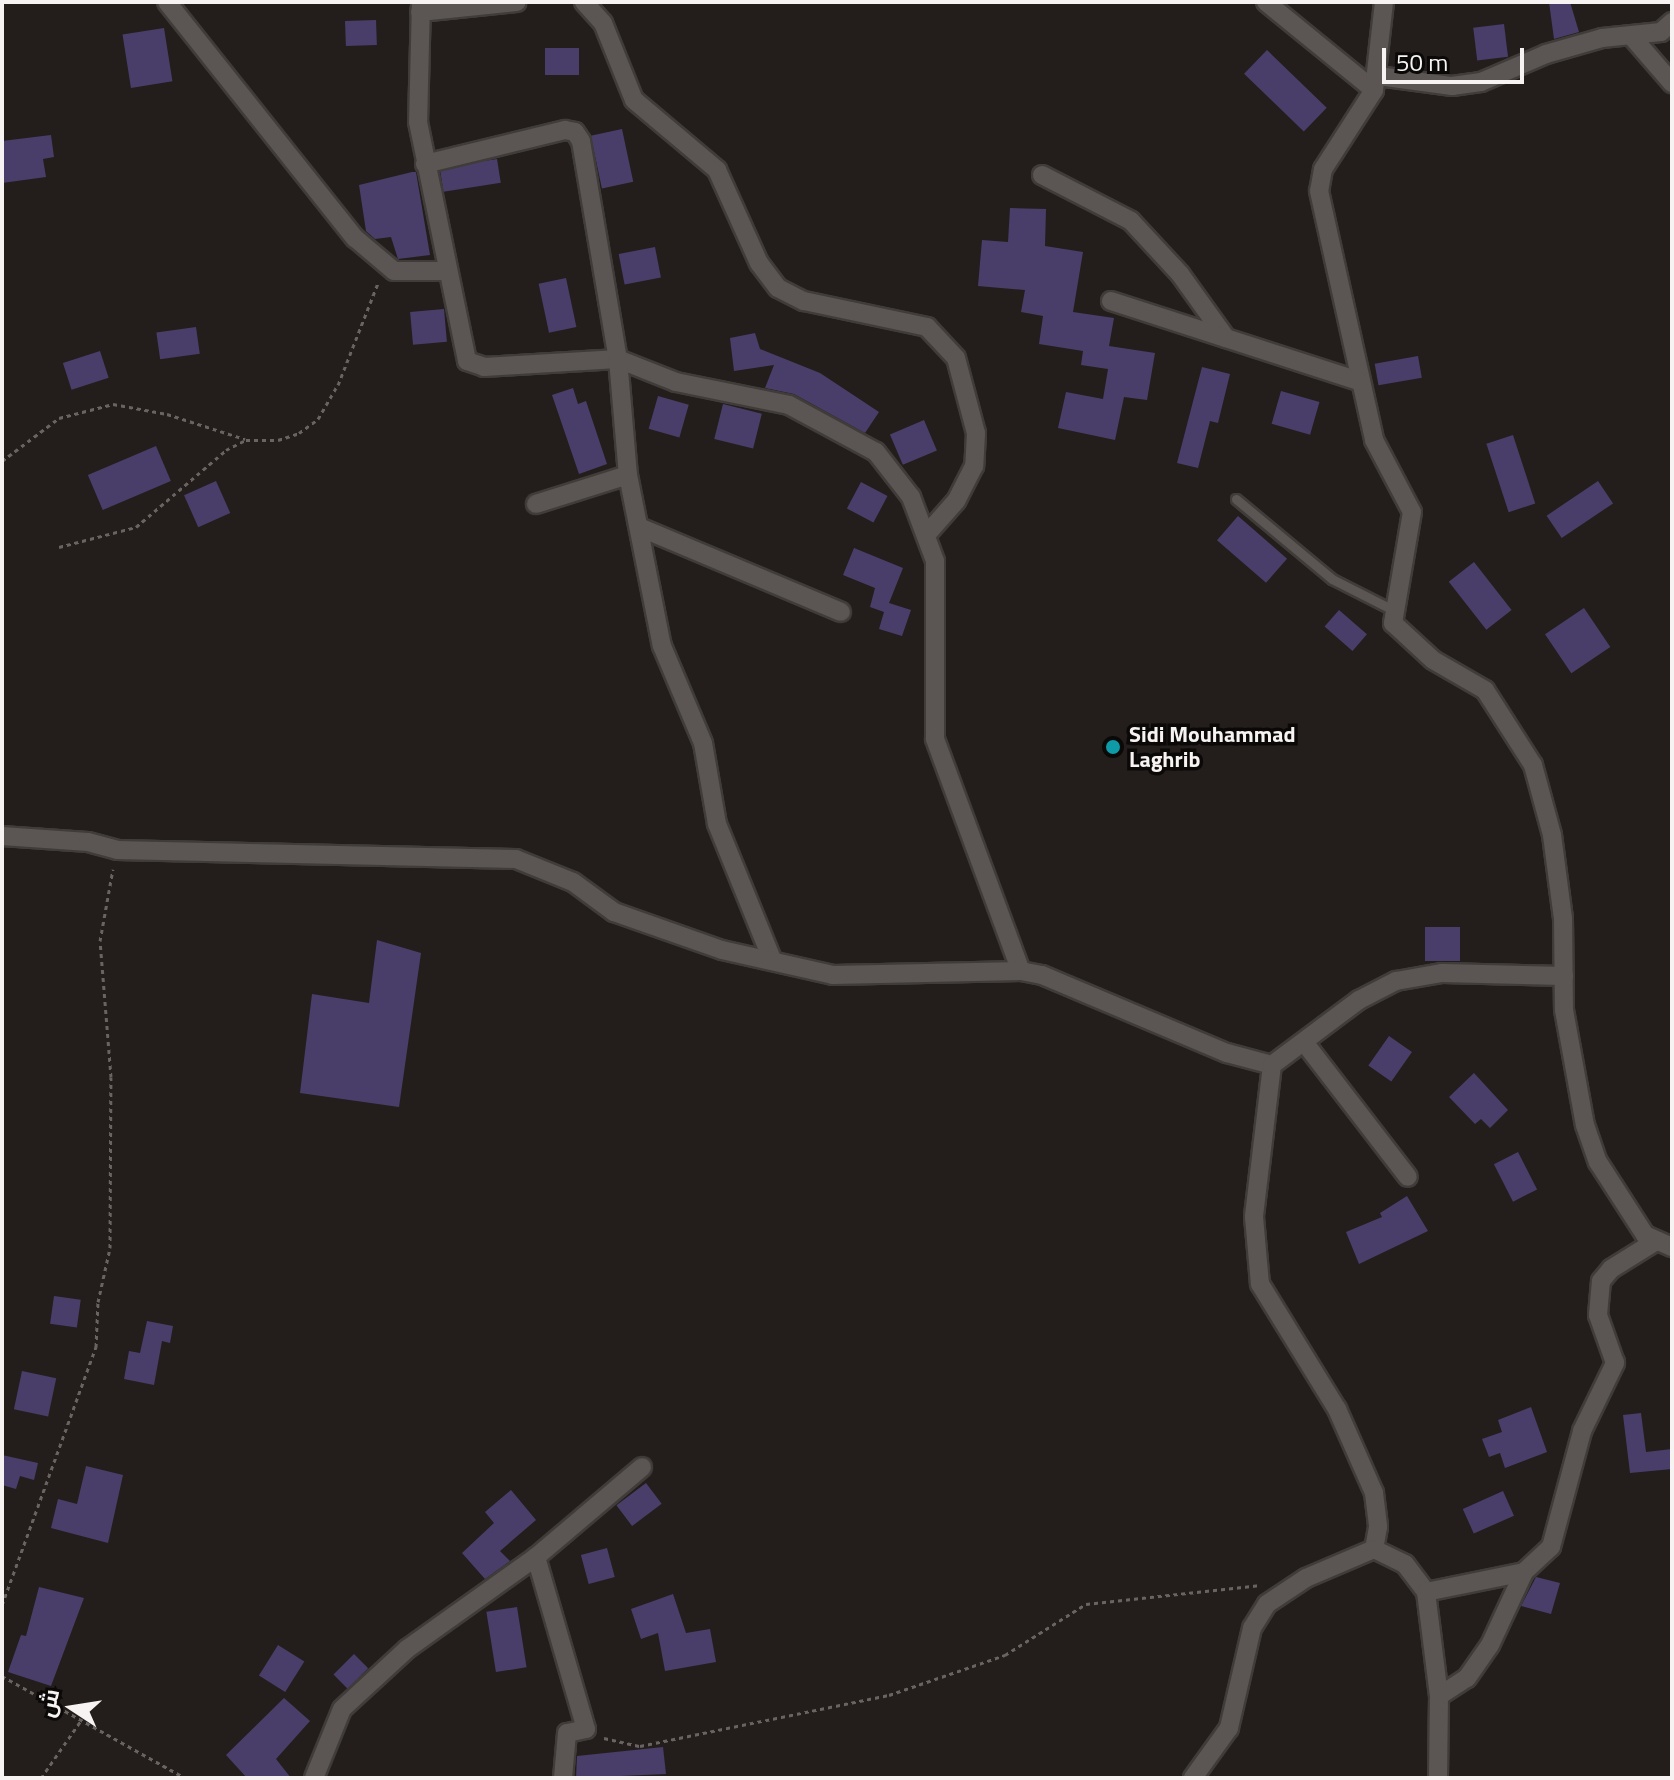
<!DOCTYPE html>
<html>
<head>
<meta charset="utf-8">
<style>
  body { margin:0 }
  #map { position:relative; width:1674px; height:1780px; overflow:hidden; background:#231e1c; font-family:"Titillium Web",Cairo,sans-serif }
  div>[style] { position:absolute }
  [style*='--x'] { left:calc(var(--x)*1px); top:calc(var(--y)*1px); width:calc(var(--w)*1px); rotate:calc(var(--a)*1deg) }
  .building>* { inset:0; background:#493e69; transform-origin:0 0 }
  .path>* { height:3px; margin-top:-1.5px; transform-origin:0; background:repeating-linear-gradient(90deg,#696462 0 4px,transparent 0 8px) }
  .roads { filter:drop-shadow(2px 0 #403c3a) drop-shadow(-2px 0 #403c3a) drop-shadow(0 2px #403c3a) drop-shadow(0 -2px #403c3a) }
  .service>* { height:9px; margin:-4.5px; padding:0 4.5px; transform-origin:4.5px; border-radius:4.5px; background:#5b5653 }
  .minor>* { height:18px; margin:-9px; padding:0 9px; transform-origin:9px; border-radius:9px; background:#5b5653 }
  .dots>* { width:22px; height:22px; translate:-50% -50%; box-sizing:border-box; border:4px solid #0b0908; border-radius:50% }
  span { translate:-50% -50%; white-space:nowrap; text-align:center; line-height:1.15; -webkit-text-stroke:7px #0b0908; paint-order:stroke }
  .poi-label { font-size:22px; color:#f7f3f2; font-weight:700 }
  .left { translate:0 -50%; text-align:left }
  .frame { position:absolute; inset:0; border:4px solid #f7f3f2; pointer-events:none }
  .north { position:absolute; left:32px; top:1668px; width:80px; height:80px; -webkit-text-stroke:6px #0b0908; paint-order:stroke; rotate:282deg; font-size:22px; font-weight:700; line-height:32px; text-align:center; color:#f7f3f2 }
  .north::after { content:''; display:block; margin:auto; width:28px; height:36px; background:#f7f3f2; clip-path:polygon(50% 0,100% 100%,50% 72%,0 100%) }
  .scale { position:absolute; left:1382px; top:48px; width:142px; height:36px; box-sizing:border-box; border:4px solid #f7f3f2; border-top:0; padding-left:10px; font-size:24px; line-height:28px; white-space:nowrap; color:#f7f3f2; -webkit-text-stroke:6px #0b0908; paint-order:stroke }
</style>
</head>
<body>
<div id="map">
  <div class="building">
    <i style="clip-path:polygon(1549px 2px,1570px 2px,1579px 32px,1554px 39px)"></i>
    <i style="left:376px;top:20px;width:25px;height:31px;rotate:88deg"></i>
    <i style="left:1504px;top:24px;width:33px;height:31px;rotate:83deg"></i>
    <i style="left:164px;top:28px;width:54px;height:42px;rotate:81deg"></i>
    <i style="left:545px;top:48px;width:34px;height:27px"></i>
    <i style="left:1267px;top:50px;width:83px;height:33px;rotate:44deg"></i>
    <i style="left:622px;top:129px;width:54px;height:32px;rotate:78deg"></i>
    <i style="clip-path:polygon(51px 135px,54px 157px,43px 159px,46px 177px,2px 183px,2px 141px)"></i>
    <i style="left:497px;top:159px;width:24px;height:58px;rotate:81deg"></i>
    <i style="clip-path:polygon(412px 172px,416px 172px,430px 255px,398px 259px,391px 237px,375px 239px,366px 231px,359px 185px)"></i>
    <i style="clip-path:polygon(1010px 208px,1046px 209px,1045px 246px,1083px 252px,1073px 312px,1114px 318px,1109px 346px,1155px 353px,1147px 400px,1124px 397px,1115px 440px,1058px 428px,1066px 392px,1103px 399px,1108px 369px,1081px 365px,1083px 351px,1039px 344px,1043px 316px,1021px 312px,1025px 290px,978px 286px,982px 240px,1008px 242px)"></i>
    <i style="left:655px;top:247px;width:31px;height:37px;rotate:79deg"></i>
    <i style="left:566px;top:278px;width:50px;height:28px;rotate:78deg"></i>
    <i style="left:444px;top:309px;width:33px;height:34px;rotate:85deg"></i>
    <i style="left:196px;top:327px;width:27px;height:40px;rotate:82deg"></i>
    <i style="clip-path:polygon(755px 333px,760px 349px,820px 373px,879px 412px,865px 433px,794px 394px,765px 388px,774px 365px,734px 371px,730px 338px)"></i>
    <i style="left:100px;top:351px;width:28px;height:39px;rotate:72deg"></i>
    <i style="left:1418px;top:356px;width:22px;height:44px;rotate:80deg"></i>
    <i style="clip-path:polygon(1202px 367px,1230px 374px,1218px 423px,1210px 421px,1198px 468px,1177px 463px)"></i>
    <i style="clip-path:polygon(573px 388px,578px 404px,586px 401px,607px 464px,579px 474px,552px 395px)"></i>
    <i style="left:1281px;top:391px;width:40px;height:34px;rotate:16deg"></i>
    <i style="left:658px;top:396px;width:32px;height:34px;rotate:16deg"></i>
    <i style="left:723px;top:404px;width:40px;height:36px;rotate:14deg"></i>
    <i style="left:924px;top:420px;width:33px;height:37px;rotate:67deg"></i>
    <i style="left:1513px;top:435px;width:72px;height:28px;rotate:72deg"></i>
    <i style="left:156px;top:446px;width:38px;height:74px;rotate:67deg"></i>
    <i style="left:216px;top:481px;width:35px;height:35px;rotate:66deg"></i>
    <i style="left:1598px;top:481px;width:27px;height:62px;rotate:56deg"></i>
    <i style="left:861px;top:482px;width:30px;height:30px;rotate:28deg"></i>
    <i style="left:1238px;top:516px;width:65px;height:32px;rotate:41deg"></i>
    <i style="clip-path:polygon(854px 548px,903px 568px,889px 603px,911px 610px,902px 636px,879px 629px,884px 612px,870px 607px,875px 588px,843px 575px)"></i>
    <i style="left:1474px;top:562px;width:61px;height:32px;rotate:52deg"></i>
    <i style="left:1584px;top:608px;width:47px;height:47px;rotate:56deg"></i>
    <i style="left:1339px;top:610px;width:37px;height:22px;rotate:41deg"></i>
    <i style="left:1425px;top:927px;width:35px;height:34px"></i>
    <i style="clip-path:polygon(377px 940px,421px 953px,399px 1107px,300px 1093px,312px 994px,369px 1003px)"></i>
    <i style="left:1389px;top:1036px;width:28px;height:36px;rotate:35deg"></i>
    <i style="clip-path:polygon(1474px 1073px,1508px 1110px,1490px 1128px,1481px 1119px,1475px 1124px,1449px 1097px)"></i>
    <i style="left:1518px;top:1152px;width:42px;height:27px;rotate:63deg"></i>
    <i style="clip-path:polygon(1407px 1196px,1428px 1231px,1359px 1264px,1346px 1232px,1382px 1217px,1380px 1213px)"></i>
    <i style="left:54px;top:1296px;width:27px;height:28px;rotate:8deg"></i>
    <i style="clip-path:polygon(147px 1321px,173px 1326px,170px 1343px,162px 1341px,154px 1385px,124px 1379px,129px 1351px,140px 1353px)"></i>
    <i style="left:22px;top:1371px;width:35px;height:39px;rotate:12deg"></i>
    <i style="clip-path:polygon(1531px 1407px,1547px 1452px,1505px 1468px,1500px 1453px,1489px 1457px,1482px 1439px,1502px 1432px,1498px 1420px)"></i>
    <i style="clip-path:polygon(1641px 1413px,1646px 1452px,1672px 1449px,1672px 1469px,1630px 1473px,1623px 1415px)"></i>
    <i style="clip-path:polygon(2px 1455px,38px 1463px,34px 1480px,20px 1476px,16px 1489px,2px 1485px)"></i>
    <i style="clip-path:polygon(86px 1466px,123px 1475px,108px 1543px,51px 1528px,58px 1499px,77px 1504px)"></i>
    <i style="left:646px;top:1483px;width:26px;height:37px;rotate:53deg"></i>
    <i style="clip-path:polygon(511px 1490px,536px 1520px,500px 1551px,510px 1561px,485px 1579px,462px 1553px,494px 1523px,485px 1512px)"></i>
    <i style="left:1503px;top:1491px;width:27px;height:44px;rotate:66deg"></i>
    <i style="left:607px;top:1548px;width:30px;height:27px;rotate:75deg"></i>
    <i style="clip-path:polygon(1536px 1577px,1560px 1583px,1551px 1614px,1521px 1606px)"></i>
    <i style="clip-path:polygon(39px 1587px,84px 1598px,51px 1686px,8px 1672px,21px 1635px,26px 1636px)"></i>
    <i style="clip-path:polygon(673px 1594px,686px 1633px,710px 1629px,716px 1662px,665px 1671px,658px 1633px,641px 1639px,631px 1609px)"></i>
    <i style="left:517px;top:1607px;width:61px;height:31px;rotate:81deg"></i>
    <i style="left:278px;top:1645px;width:31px;height:36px;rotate:32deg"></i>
    <i style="left:354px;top:1654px;width:20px;height:29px;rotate:45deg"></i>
    <i style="clip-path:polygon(284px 1698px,310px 1721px,276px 1759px,291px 1778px,247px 1778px,226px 1755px)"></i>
    <i style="clip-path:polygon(663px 1747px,666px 1774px,576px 1778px,577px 1756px)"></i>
  </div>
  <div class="path">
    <i style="--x:2;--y:461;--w:71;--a:-37"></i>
    <i style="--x:59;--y:418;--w:56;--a:-14.5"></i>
    <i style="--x:113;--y:404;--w:55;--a:10.5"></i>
    <i style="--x:167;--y:414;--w:82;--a:17.8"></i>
    <i style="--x:59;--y:547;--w:80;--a:-14.6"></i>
    <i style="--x:136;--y:527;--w:118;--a:-40.5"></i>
    <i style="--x:226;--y:450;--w:22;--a:-27"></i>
    <i style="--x:246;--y:440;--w:32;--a:0"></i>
    <i style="--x:278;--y:440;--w:22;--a:-18"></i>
    <i style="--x:299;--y:433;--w:24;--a:-36"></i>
    <i style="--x:318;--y:419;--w:39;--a:-60"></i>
    <i style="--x:338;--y:385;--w:110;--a:-68.6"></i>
    <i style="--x:2;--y:1605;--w:275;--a:-70"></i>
    <i style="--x:96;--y:1347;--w:45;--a:-87.5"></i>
    <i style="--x:98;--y:1302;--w:55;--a:-77.5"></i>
    <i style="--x:110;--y:1248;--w:171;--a:-89.7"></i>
    <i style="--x:111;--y:1077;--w:136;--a:-94.6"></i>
    <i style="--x:100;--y:941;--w:73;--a:-79.8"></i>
    <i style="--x:2;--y:1676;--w:210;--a:29.1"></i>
    <i style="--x:604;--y:1738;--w:37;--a:13"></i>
    <i style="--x:640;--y:1746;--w:254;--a:-11.6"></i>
    <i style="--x:889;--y:1695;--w:123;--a:-19"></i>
    <i style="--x:1005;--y:1655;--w:96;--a:-32.2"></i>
    <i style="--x:1086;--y:1604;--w:176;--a:-6.2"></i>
    <i style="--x:41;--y:1778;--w:72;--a:-55.2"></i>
  </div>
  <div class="roads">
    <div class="service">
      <i style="--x:1236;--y:499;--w:125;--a:39.8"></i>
      <i style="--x:1332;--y:579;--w:68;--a:26.9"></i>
    </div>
    <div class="minor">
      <i style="--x:167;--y:2;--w:302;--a:51.5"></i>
      <i style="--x:355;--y:238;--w:51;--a:40.2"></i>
      <i style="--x:394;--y:271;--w:52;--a:0"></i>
      <i style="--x:421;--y:2;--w:120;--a:91.4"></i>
      <i style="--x:418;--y:122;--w:244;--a:78.4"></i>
      <i style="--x:467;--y:361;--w:18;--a:19"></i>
      <i style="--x:484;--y:367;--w:134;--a:-3.4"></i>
      <i style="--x:618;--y:359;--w:62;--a:21.6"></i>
      <i style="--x:676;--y:382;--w:115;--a:11.5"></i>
      <i style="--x:789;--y:405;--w:99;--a:28.4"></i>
      <i style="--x:876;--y:452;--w:57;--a:52.1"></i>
      <i style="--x:911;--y:497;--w:68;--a:69.4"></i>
      <i style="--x:935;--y:561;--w:178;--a:90"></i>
      <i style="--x:935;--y:739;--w:247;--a:69.7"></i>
      <i style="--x:584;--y:2;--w:28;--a:48"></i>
      <i style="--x:603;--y:23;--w:83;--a:68.1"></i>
      <i style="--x:634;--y:100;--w:109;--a:40.1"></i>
      <i style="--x:717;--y:170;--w:102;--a:65.7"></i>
      <i style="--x:759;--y:263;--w:31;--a:53"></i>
      <i style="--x:778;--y:288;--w:29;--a:27"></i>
      <i style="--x:804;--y:301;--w:126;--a:11.9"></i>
      <i style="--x:927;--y:327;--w:42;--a:46.9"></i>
      <i style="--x:956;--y:358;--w:78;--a:75.1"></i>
      <i style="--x:976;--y:433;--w:33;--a:93"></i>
      <i style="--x:974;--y:466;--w:39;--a:117"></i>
      <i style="--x:956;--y:501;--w:45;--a:131.4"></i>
      <i style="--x:1266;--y:2;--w:139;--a:39.2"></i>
      <i style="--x:1384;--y:2;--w:89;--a:96.5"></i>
      <i style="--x:1374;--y:90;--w:94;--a:122.8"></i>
      <i style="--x:1323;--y:169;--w:22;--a:100"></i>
      <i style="--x:1319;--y:191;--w:255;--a:77.5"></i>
      <i style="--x:1374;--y:440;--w:81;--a:62.2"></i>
      <i style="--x:1412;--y:512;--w:113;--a:99.7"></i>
      <i style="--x:1393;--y:623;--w:54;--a:42.8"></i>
      <i style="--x:1433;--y:660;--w:60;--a:30"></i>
      <i style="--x:1485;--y:690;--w:89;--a:57.4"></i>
      <i style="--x:1533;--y:765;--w:73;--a:74.8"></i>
      <i style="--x:1552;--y:835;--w:84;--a:82.5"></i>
      <i style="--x:1563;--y:918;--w:92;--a:89.4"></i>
      <i style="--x:1564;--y:1010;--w:117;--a:79.7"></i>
      <i style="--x:1585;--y:1125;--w:39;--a:71"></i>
      <i style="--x:1598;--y:1162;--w:87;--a:57.2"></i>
      <i style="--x:1645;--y:1235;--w:30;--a:24"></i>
      <i style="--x:420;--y:12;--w:97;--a:-5.9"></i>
      <i style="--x:1633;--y:38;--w:60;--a:49.1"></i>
      <i style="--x:1378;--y:76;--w:75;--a:7.7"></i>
      <i style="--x:1452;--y:86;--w:29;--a:-8"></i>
      <i style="--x:1481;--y:82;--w:71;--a:-23.3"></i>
      <i style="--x:1546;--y:54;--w:58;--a:-15.9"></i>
      <i style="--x:1602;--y:38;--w:59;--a:-5.8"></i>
      <i style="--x:1661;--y:32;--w:15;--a:-42"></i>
      <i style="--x:425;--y:164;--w:144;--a:-13.7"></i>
      <i style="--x:565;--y:130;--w:10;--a:11"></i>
      <i style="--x:575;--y:132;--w:11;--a:56"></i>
      <i style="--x:581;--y:141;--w:221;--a:80.4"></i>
      <i style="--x:618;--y:359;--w:116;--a:85.1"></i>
      <i style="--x:628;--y:475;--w:174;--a:78.8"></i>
      <i style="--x:662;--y:646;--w:105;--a:67.1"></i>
      <i style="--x:703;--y:743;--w:82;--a:80.2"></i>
      <i style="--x:717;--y:824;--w:144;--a:67.9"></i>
      <i style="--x:1042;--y:175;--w:100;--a:27.3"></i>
      <i style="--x:1131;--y:221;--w:72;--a:47.2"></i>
      <i style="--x:1180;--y:274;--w:79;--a:54.3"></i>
      <i style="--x:1111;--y:301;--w:260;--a:17.9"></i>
      <i style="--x:536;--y:504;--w:96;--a:-17.5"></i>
      <i style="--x:639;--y:527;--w:219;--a:22.8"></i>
      <i style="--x:2;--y:836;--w:86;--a:4"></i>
      <i style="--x:88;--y:842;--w:30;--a:15"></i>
      <i style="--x:117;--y:850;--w:399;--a:1.3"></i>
      <i style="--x:516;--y:859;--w:61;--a:22"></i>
      <i style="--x:573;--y:882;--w:51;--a:36.2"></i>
      <i style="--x:614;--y:912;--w:114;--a:19.4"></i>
      <i style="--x:722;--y:950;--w:114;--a:12.7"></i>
      <i style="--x:833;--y:975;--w:188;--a:-1.2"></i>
      <i style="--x:1021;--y:971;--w:21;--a:11"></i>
      <i style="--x:1042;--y:975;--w:201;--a:22.9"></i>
      <i style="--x:1227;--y:1053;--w:47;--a:14.9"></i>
      <i style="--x:1272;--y:1065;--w:153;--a:96.8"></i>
      <i style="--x:1254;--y:1217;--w:67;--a:84.9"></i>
      <i style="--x:1260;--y:1284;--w:147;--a:58.4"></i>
      <i style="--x:1337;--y:1409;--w:92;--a:66.2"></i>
      <i style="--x:1374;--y:1493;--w:34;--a:83"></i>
      <i style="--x:1378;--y:1527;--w:22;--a:100"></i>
      <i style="--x:1374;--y:1549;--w:74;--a:156.9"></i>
      <i style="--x:1306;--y:1578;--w:47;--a:146.3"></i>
      <i style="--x:1267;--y:1604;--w:28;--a:122"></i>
      <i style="--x:1252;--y:1628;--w:103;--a:103"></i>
      <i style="--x:1229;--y:1728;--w:62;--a:125.8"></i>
      <i style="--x:1304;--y:1042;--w:170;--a:52.4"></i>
      <i style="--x:1272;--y:1065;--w:109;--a:-36.8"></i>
      <i style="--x:1359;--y:1000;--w:42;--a:-27.2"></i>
      <i style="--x:1396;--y:981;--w:47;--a:-9.9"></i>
      <i style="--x:1442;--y:973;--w:122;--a:1.4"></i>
      <i style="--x:1374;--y:1549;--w:34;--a:26"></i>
      <i style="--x:1405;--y:1564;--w:35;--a:53"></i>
      <i style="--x:1426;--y:1592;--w:105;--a:82.9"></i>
      <i style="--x:1439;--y:1696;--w:82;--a:90.7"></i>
      <i style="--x:536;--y:1557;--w:179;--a:73.8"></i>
      <i style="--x:586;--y:1729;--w:19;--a:168"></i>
      <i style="--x:567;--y:1733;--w:45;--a:95.1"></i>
      <i style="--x:1426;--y:1592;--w:100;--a:-11.5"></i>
      <i style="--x:1524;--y:1572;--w:37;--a:-43"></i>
      <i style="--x:1551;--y:1547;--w:120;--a:-75"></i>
      <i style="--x:1582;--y:1431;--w:76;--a:-64.1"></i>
      <i style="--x:1615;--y:1363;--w:51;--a:-109.5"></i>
      <i style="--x:1598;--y:1315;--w:34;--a:-85"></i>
      <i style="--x:1601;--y:1281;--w:16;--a:-50"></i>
      <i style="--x:1611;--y:1269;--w:53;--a:-31.9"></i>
      <i style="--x:1439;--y:1696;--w:33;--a:-33"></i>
      <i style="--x:1467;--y:1678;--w:40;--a:-55.1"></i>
      <i style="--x:1490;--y:1645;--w:81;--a:-65"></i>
      <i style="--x:314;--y:1778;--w:74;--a:-67.9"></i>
      <i style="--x:342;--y:1709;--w:88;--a:-42.7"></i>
      <i style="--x:407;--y:1649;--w:158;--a:-35.5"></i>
      <i style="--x:536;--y:1557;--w:139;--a:-40.3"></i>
    </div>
  </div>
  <div class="dots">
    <i style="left:1113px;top:747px;background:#0f9aa8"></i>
  </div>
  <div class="poi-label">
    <span class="left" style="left:1129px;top:747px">Sidi Mouhammad<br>Laghrib</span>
  </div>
  <div class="frame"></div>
  <div class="north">ش</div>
  <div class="scale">50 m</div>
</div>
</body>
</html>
